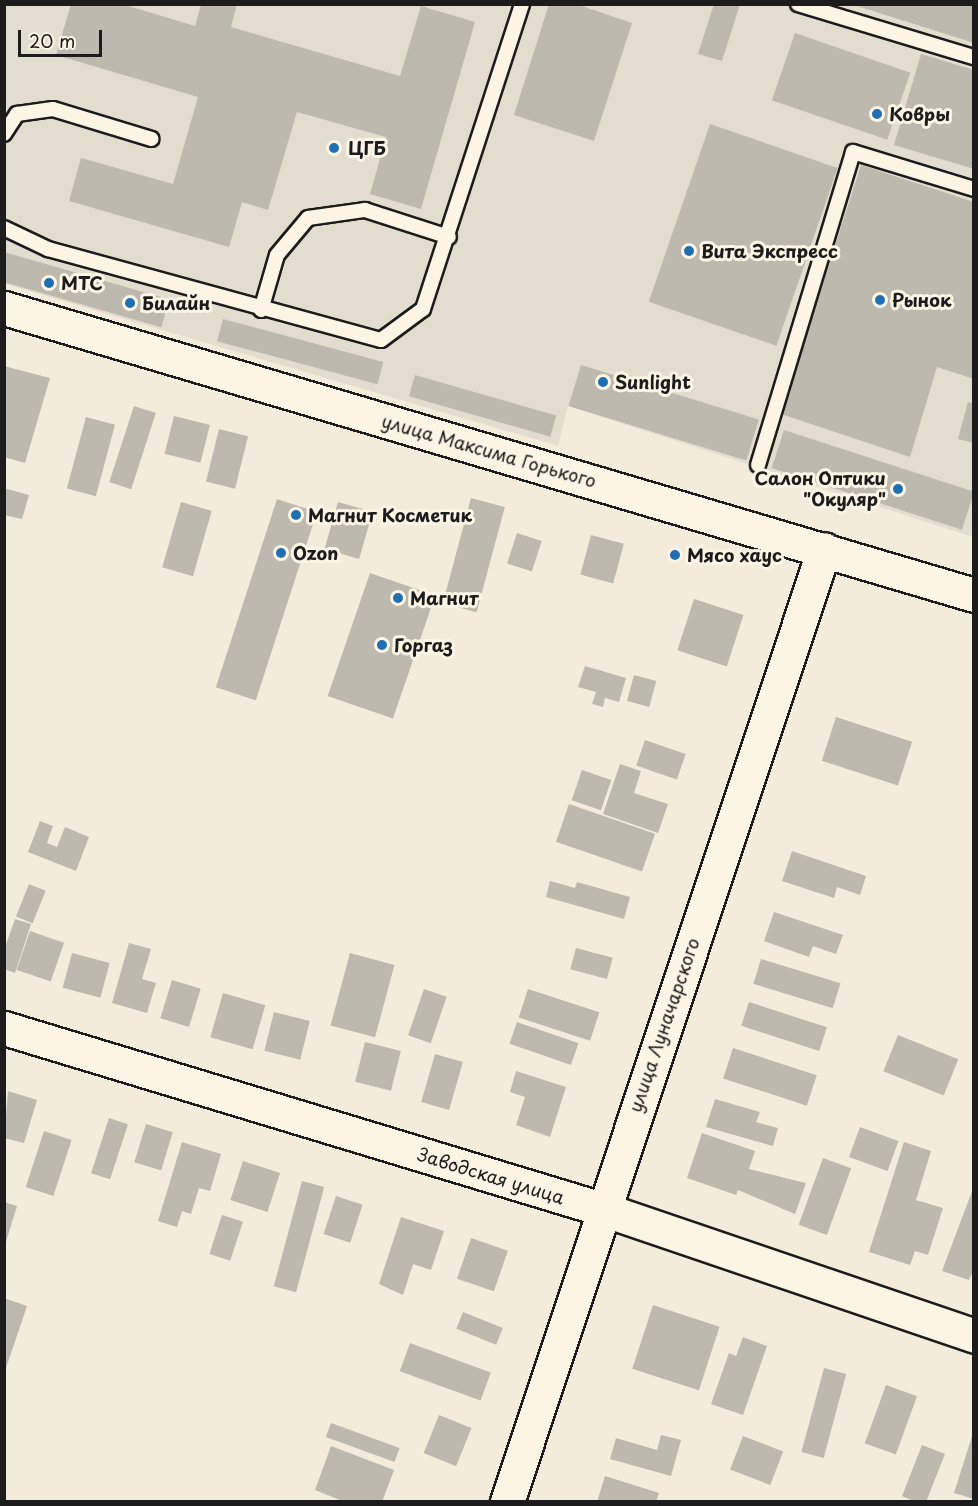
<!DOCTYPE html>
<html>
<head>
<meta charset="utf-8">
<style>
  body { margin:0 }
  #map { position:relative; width:978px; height:1506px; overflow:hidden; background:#f3ecdd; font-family:"Playpen Sans",sans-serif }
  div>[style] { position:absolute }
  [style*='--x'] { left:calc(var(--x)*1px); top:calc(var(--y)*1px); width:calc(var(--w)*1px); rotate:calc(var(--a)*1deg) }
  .built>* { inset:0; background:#e3ddcf }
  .building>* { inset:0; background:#beb9ae; transform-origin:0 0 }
  .roads { filter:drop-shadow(2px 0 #1c1c1c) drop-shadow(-2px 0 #1c1c1c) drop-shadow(0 2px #1c1c1c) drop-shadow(0 -2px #1c1c1c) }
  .lane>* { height:14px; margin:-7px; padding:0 7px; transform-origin:7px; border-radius:7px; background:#fcf5e5 }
  .secondary>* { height:33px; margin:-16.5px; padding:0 16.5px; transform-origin:16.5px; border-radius:16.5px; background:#fcf5e5 }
  .dots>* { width:16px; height:16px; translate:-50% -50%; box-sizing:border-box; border:3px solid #fcf5e5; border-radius:50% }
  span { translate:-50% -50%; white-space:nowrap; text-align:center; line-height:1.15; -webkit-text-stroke:6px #fcf5e5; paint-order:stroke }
  .poi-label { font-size:18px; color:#1c1c1c; font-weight:700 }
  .left { translate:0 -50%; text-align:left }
  .right { translate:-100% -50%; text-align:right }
  .street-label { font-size:18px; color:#1c1c1c }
  .frame { position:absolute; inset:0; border:6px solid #1c1c1c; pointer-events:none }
  .scale { position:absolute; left:18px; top:30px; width:84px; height:27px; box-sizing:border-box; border:3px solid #1c1c1c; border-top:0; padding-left:8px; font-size:18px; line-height:21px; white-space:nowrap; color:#1c1c1c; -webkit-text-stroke:4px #fcf5e5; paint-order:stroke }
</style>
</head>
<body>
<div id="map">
  <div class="built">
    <i style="clip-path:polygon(4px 5px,973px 5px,973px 537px,568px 406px,558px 446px,5px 284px)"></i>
  </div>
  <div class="building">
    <i style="clip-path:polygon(71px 4px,122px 4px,195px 26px,201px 4px,237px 4px,231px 27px,400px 76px,421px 6px,475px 22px,421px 209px,370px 194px,386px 137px,297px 112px,268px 210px,242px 202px,229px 247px,69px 201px,81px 158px,173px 184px,198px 97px,56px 55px)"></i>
    <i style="clip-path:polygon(549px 4px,576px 4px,632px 23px,594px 141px,514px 115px)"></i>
    <i style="clip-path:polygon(714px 4px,740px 4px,722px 61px,698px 54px)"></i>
    <i style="clip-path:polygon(854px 4px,974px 4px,974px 43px,854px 5px)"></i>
    <i style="left:795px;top:33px;width:122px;height:71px;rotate:19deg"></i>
    <i style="clip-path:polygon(921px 54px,974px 70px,974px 169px,894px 145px)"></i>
    <i style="left:710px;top:124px;width:135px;height:188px;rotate:19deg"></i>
    <i style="clip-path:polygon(861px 165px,974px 202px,974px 379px,937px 367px,910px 457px,781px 414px)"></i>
    <i style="left:4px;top:252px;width:172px;height:29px;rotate:16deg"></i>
    <i style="left:223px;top:319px;width:166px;height:23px;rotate:15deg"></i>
    <i style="left:581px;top:365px;width:186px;height:43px;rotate:17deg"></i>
    <i style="clip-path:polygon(4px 366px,50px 378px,25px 463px,4px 457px)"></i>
    <i style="left:415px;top:375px;width:147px;height:22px;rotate:16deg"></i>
    <i style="clip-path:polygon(968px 402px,974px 404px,974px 443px,958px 439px)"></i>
    <i style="left:134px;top:406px;width:23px;height:80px;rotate:18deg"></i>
    <i style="left:174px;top:416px;width:37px;height:39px;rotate:14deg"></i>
    <i style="left:86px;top:417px;width:30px;height:74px;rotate:15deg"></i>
    <i style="left:219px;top:429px;width:30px;height:54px;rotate:14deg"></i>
    <i style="left:784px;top:430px;width:200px;height:40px;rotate:18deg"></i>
    <i style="clip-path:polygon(4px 488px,29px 495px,22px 519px,4px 515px)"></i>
    <i style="left:471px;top:498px;width:35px;height:109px;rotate:15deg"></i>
    <i style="left:277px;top:499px;width:42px;height:198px;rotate:18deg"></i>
    <i style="left:181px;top:502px;width:32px;height:68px;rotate:16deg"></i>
    <i style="left:338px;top:502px;width:36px;height:49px;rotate:16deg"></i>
    <i style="left:517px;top:533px;width:26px;height:32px;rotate:18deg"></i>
    <i style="left:591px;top:535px;width:34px;height:41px;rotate:15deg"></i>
    <i style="left:370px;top:573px;width:69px;height:130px;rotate:19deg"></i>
    <i style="left:694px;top:599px;width:52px;height:54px;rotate:18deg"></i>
    <i style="clip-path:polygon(585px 666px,626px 678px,619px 702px,605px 698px,603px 707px,592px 704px,596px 692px,578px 687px)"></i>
    <i style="left:634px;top:675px;width:23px;height:27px;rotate:15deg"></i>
    <i style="left:836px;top:717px;width:80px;height:46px;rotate:18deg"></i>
    <i style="left:645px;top:740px;width:43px;height:27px;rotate:19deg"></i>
    <i style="clip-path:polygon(620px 764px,641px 771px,634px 793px,668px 804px,658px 833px,603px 814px)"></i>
    <i style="left:582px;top:770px;width:31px;height:32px;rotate:19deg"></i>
    <i style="left:569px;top:804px;width:91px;height:40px;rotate:19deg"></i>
    <i style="clip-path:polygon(40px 821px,53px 826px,47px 843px,57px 847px,65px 827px,89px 837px,76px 871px,28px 852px)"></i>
    <i style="clip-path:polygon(792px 851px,866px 876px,860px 895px,837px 887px,834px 898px,782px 881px)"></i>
    <i style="clip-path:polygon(550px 881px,575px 888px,577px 882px,630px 897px,624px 919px,546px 897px)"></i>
    <i style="left:29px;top:884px;width:18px;height:35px;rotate:22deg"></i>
    <i style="clip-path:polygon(774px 912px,843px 935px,836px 954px,813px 946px,809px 957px,764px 941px)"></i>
    <i style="clip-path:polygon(15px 919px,31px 924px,15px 973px,4px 969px,4px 950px)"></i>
    <i style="left:30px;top:931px;width:36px;height:41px;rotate:19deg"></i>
    <i style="clip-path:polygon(129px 943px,151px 949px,142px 979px,156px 983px,147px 1013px,112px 1003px)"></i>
    <i style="left:576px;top:948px;width:38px;height:22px;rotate:15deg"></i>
    <i style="left:72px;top:953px;width:39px;height:36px;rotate:15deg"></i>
    <i style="left:350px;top:953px;width:46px;height:75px;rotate:15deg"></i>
    <i style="left:761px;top:959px;width:83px;height:26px;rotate:17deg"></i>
    <i style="left:172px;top:980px;width:30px;height:40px;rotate:17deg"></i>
    <i style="left:424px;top:989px;width:24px;height:49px;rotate:19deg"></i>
    <i style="left:528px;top:989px;width:75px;height:30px;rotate:18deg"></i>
    <i style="left:223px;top:993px;width:44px;height:46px;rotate:16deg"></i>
    <i style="left:749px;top:1002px;width:82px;height:25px;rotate:18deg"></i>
    <i style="left:274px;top:1012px;width:37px;height:40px;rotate:14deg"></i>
    <i style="left:517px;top:1022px;width:65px;height:23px;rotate:19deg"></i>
    <i style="left:898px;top:1035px;width:65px;height:39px;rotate:22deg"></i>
    <i style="left:365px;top:1042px;width:37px;height:41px;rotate:14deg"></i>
    <i style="left:733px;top:1048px;width:88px;height:32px;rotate:18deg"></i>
    <i style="left:435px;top:1054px;width:29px;height:50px;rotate:16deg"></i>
    <i style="clip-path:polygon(516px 1071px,566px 1087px,550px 1137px,516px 1125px,525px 1097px,510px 1092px)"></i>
    <i style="clip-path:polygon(8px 1091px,37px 1100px,24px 1143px,4px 1138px)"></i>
    <i style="clip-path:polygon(715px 1099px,760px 1112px,756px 1122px,778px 1128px,773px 1146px,706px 1127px)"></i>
    <i style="left:109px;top:1118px;width:20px;height:58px;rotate:18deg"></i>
    <i style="left:146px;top:1124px;width:28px;height:40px;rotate:17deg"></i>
    <i style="left:860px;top:1127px;width:41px;height:32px;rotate:20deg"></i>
    <i style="left:44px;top:1131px;width:29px;height:59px;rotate:18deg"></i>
    <i style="clip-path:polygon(702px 1133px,755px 1151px,749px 1169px,806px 1183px,795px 1214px,738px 1190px,736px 1195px,687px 1178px)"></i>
    <i style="clip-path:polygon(182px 1142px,221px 1154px,210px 1191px,199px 1188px,191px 1214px,182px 1211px,177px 1227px,158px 1221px)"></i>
    <i style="clip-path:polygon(904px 1142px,931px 1151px,916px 1200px,943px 1208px,928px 1255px,915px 1251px,910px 1265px,869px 1252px)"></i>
    <i style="left:823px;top:1158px;width:30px;height:71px;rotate:20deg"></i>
    <i style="left:243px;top:1161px;width:39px;height:41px;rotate:18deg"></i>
    <i style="left:302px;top:1181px;width:23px;height:109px;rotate:15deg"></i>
    <i style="clip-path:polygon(974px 1186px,974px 1269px,969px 1280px,942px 1271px)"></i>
    <i style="left:336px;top:1196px;width:28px;height:40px;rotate:18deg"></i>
    <i style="clip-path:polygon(4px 1202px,17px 1206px,5px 1245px,4px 1245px)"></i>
    <i style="left:222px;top:1215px;width:22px;height:41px;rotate:18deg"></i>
    <i style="clip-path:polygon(401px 1217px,444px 1231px,431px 1270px,413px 1264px,403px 1295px,379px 1284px)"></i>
    <i style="left:471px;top:1238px;width:39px;height:43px;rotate:19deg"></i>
    <i style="clip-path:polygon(4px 1298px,27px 1306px,5px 1371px,4px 1371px)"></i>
    <i style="left:653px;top:1305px;width:70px;height:67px;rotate:18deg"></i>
    <i style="left:463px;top:1312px;width:43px;height:18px;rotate:22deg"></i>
    <i style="clip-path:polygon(743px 1337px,767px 1346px,743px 1415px,711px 1404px,729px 1353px,736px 1356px)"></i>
    <i style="left:410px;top:1343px;width:86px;height:30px;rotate:20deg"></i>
    <i style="left:824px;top:1368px;width:23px;height:87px;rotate:15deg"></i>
    <i style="left:886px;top:1385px;width:33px;height:62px;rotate:20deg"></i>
    <i style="left:439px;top:1415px;width:35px;height:41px;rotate:22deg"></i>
    <i style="left:331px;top:1423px;width:73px;height:15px;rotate:20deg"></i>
    <i style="clip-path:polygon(974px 1430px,974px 1499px,954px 1493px)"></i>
    <i style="clip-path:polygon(661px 1435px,681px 1440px,671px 1476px,610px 1459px,616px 1438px,657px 1450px)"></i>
    <i style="left:743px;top:1436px;width:43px;height:36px;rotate:21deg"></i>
    <i style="clip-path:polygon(922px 1445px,945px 1454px,926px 1502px,916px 1502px,902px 1496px)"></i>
    <i style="clip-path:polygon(331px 1446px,394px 1470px,382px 1502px,345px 1502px,315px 1490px)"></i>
    <i style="clip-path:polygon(605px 1476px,659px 1493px,656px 1502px,597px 1502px)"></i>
  </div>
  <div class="roads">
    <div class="lane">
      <i style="--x:798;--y:4;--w:184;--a:16.8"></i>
      <i style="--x:4;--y:134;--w:24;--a:-57"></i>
      <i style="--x:17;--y:114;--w:36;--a:-8"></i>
      <i style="--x:53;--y:109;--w:103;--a:16.9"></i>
      <i style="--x:4;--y:228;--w:49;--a:25.5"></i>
      <i style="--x:48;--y:249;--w:345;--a:15.3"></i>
      <i style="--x:381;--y:340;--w:52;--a:-36.4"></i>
      <i style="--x:423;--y:309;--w:321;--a:-72"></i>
      <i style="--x:261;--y:310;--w:57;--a:-73.8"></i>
      <i style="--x:277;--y:255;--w:48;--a:-50"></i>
      <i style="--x:308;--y:218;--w:58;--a:-8"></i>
      <i style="--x:365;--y:210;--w:88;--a:17.8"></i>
      <i style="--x:758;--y:465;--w:327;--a:-73.1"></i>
      <i style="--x:853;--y:152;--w:127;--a:17"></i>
    </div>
    <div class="secondary">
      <i style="--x:4;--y:308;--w:1012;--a:16.48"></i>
      <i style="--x:4;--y:1028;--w:625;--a:16.84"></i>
      <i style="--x:602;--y:1209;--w:393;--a:18.8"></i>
      <i style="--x:507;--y:1502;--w:1004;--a:-71.6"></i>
    </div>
  </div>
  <div class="dots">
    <i style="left:877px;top:114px;background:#1f6fb2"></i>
    <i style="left:334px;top:148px;background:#1f6fb2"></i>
    <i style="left:689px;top:251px;background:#1f6fb2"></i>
    <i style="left:49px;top:283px;background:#1f6fb2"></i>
    <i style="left:880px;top:300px;background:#1f6fb2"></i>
    <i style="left:130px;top:303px;background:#1f6fb2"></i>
    <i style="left:603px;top:382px;background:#1f6fb2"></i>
    <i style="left:898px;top:489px;background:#1f6fb2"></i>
    <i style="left:296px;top:515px;background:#1f6fb2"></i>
    <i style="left:281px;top:553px;background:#1f6fb2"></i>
    <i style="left:675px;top:555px;background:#1f6fb2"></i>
    <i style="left:398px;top:598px;background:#1f6fb2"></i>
    <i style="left:382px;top:645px;background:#1f6fb2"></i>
  </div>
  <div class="poi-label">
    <span class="left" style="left:889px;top:114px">Ковры</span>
    <span class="left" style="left:348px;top:148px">ЦГБ</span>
    <span class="left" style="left:701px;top:251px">Вита Экспресс</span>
    <span class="left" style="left:61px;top:283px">МТС</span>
    <span class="left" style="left:892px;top:300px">Рынок</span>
    <span class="left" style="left:142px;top:303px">Билайн</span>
    <span class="left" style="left:615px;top:382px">Sunlight</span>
    <span class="right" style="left:886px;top:489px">Салон Оптики<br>"Окуляр"</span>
    <span class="left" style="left:308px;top:515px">Магнит Косметик</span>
    <span class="left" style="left:293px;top:553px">Ozon</span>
    <span class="left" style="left:687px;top:555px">Мясо хаус</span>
    <span class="left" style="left:410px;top:598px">Магнит</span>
    <span class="left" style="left:394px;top:645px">Горгаз</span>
  </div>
  <div class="street-label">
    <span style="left:489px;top:451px;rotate:16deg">улица Максима Горького</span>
    <span style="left:664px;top:1025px;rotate:-71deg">улица Луначарского</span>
    <span style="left:491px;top:1176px;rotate:17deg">Заводская улица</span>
  </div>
  <div class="frame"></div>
  <div class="scale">20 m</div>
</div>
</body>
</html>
